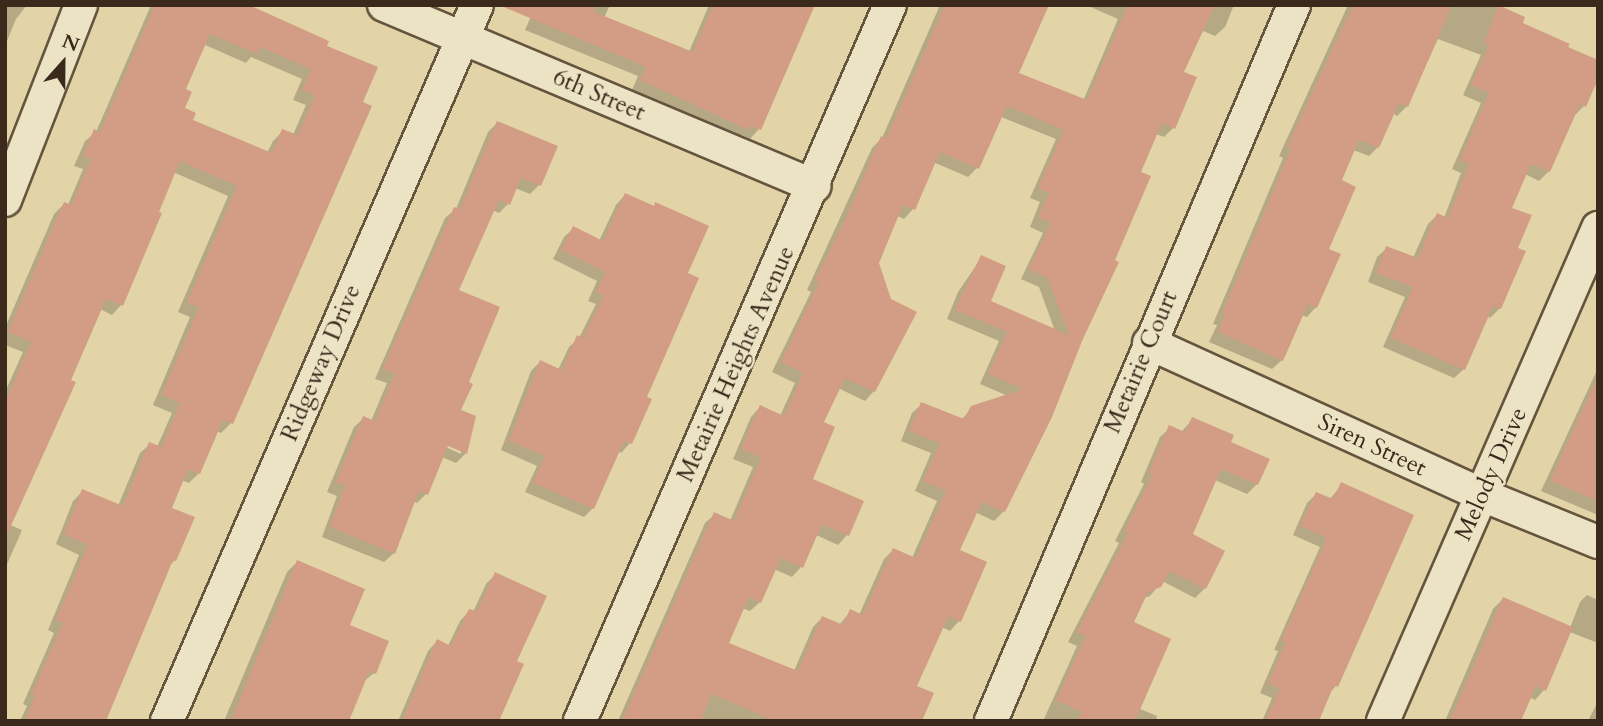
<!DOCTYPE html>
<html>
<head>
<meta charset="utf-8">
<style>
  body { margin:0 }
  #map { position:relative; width:1603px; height:726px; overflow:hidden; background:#e2d4a6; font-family:Cardo,serif }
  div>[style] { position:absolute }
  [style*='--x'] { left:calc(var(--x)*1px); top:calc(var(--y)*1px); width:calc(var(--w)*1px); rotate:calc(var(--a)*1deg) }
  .shadow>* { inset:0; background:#0003 }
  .building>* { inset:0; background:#d39c85 }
  .roads { filter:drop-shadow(2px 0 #65543e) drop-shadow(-2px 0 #65543e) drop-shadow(0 2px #65543e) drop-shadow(0 -2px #65543e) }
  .street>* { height:32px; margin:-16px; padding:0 16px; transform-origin:16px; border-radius:16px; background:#ece3c5 }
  span { translate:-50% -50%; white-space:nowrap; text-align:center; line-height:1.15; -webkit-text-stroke:5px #ece3c5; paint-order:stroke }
  .street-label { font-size:24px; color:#3b2a1c }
  .frame { position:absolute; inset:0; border:7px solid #3b2a1c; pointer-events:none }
  .north { position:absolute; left:28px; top:28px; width:70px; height:70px; -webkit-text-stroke:5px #ece3c5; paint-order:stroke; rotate:21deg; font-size:19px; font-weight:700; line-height:28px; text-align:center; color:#3b2a1c }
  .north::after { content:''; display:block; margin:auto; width:24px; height:32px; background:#3b2a1c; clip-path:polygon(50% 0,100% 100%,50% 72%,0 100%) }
</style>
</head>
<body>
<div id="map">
  <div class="shadow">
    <i style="clip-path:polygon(5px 5px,27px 5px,16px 19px,5px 46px)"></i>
    <i style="clip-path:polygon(evenodd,151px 5px,244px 5px,325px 47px,361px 103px,370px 107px,231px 423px,221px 433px,216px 431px,199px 473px,189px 483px,181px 480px,170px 509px,175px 560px,168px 567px,103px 721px,20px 721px,27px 706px,23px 704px,54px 633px,48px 630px,79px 555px,56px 544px,73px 501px,83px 491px,118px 506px,140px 453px,150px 444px,157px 447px,172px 413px,153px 405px,190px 317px,178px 312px,228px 196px,173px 172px,121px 305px,112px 315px,100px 309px,10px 525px,22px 530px,5px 569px,5px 392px,23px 352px,5px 345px,5px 328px,54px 214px,64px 204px,68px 205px,83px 169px,74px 166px,85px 141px,96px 132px,151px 5px,203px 44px,246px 63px,251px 57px,302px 79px,293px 100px,306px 105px,293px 135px,283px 131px,273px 141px,267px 153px,191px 121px,183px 109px,183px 90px,203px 44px)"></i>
    <i style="clip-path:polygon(536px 5px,610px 5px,604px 18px,689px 52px,709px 5px,813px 5px,759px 129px,750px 139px,742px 135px,738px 138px,632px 90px,638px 76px,525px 30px)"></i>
    <i style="clip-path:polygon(evenodd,940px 5px,1047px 5px,1017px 74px,1083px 101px,1118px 19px,1086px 5px,1234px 5px,1225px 27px,1215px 36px,1201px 30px,1182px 73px,1173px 128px,1164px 137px,1156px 134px,1004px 511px,994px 521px,975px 512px,958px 551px,959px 621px,950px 631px,941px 627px,915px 687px,919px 721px,618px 721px,705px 523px,715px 514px,730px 521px,753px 467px,733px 459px,751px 417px,760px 407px,780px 416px,795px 383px,772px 372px,811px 292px,807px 290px,872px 148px,882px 138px,940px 5px,1001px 117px,1056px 139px,1030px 198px,1040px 202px,1030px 227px,1043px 233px,1021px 279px,1039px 287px,1055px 331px,989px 302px,982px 257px,958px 292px,947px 319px,999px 341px,980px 384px,1008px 396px,972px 408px,961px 420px,922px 404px,912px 413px,901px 441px,931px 453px,915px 491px,937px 501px,912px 558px,893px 550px,884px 559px,859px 615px,851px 611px,839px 625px,822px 618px,813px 627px,794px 671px,726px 644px,742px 608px,750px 611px,760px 602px,774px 569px,792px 577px,801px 567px,816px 535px,838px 545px,847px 535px,811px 480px,822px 423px,838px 388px,865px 401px,874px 391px,877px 263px,897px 216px,904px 219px,913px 209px,933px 162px,968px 177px,977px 168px,1001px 117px)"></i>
    <i style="clip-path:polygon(1348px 5px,1493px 5px,1523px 18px,1521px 24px,1584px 106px,1575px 115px,1549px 171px,1539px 181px,1525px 174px,1510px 208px,1515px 249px,1500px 308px,1490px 318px,1487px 316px,1464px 369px,1454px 378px,1383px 347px,1405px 297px,1368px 282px,1377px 257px,1387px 248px,1413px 258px,1428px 224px,1437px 215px,1444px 218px,1461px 173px,1452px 169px,1481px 103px,1463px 95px,1481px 55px,1438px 39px,1407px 106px,1397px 116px,1392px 113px,1378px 147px,1369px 156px,1353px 150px,1340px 181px,1316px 307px,1307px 317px,1302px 315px,1282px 360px,1272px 369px,1209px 342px,1217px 325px,1213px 324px,1283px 158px,1279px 156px)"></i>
    <i style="clip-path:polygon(evenodd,497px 123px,539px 185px,530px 194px,515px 188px,508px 204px,499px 213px,492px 210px,456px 291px,466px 383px,459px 411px,474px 417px,465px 454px,456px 463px,442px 457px,426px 494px,417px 503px,413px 501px,394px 553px,384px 562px,322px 537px,337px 496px,327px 492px,354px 427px,364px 418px,371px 421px,387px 383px,375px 379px,445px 218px,456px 209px,488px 132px,497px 123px,440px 441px,461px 450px,461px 454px,439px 444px,440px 441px)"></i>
    <i style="clip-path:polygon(625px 195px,652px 208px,656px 204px,685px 274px,645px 398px,650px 400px,630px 443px,621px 453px,618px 451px,593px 508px,584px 517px,525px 492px,537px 466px,501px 450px,531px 371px,540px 362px,558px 370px,569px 347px,579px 338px,596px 304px,588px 301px,597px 281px,553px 259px,564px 237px,574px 228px,599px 241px,616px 205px)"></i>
    <i style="clip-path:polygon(1598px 368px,1598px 515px,1541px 491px)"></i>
    <i style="clip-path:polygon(1193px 419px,1229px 443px,1257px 484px,1247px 494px,1215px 480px,1191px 535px,1205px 588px,1195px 598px,1162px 581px,1150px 596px,1143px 598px,1132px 622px,1138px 708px,1157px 716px,1156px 721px,1043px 721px,1077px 646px,1068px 642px,1119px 543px,1115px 541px,1144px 484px,1141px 482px,1160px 437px,1170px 428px,1181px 432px)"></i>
    <i style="clip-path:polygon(1342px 484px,1336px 686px,1329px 693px,1317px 721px,1262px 721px,1272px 698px,1260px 693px,1278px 651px,1274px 650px,1320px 547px,1293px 535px,1307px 503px,1316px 494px,1330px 499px)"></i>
    <i style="clip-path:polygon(297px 562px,348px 626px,374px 673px,363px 682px,347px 721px,224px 721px,287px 572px)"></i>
    <i style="clip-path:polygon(496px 574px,514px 662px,498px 721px,398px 721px,428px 651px,437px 641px,448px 646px,460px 621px,469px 611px,473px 612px,486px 584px)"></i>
    <i style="clip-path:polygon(1587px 595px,1598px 600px,1598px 643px,1570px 632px,1544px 690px,1535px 700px,1529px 697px,1519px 721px,1445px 721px,1493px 609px,1503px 599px,1570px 628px,1580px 602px)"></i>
    <i style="clip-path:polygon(1598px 701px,1598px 721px,1588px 721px)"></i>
  </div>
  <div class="building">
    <i style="clip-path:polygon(evenodd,155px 5px,249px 5px,329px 41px,327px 46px,378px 67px,363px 102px,372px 106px,233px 424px,223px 420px,200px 474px,188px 469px,172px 508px,195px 517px,176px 561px,173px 560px,106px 721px,25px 721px,35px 696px,32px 694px,63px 623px,56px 620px,88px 545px,64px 534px,82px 489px,123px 506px,149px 442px,162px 447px,180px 403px,162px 395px,199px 307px,187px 303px,237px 186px,180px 161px,159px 212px,162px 213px,123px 306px,106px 299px,71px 380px,76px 382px,5px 539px,5px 403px,31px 342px,8px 332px,64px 202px,72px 205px,91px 159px,83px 156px,94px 129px,100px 132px,155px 5px,210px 34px,257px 54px,260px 47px,311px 69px,302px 90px,315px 95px,298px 135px,282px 129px,272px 153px,193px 120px,196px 113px,185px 108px,192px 92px,186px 89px,210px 34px)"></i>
    <i style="clip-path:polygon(499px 5px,597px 5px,594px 12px,693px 52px,713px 5px,815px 5px,761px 130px,751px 126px,749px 130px,640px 80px,646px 67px)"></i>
    <i style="clip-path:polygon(evenodd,945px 5px,1049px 5px,1019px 73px,1087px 100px,1128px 5px,1215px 5px,1184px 72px,1197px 77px,1175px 129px,1162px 123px,1141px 172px,1151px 176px,1115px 260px,1119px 262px,1082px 341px,1052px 417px,1005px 512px,982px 502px,960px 550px,987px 562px,961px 622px,948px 617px,917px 686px,934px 693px,922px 721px,775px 721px,712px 694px,701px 721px,622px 721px,714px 512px,734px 521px,761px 458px,741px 449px,760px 405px,784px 416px,803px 373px,781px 362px,819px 282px,815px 280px,844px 222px,881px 136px,886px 139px,945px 5px,1007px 106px,1064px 130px,1038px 188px,1049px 193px,1038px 217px,1051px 223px,1029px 269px,1048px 278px,1069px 335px,991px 301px,1006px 266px,981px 255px,955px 310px,1007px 332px,988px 374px,1023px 389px,971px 406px,964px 419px,921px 402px,909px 431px,940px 443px,923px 481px,946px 491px,916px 558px,893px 548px,863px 615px,850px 609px,843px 625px,822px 616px,798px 671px,729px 643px,749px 597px,761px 603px,781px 558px,803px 568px,822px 524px,849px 536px,864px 501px,813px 479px,835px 427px,824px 422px,845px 378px,875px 392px,917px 312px,891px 299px,879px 263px,903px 205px,915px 210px,940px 152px,979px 169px,1007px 106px)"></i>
    <i style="clip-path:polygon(1353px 5px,1452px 5px,1408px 107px,1399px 103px,1379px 148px,1359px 140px,1342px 180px,1356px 187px,1329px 249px,1341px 254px,1317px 308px,1308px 304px,1283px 361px,1218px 332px,1225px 315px,1222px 314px,1291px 148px,1287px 147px)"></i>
    <i style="clip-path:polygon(1498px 5px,1525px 17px,1523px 23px,1570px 44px,1568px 47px,1598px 60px,1598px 79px,1586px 107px,1580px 104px,1550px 172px,1531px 164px,1512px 208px,1532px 215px,1518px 248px,1526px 251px,1501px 309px,1493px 306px,1465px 370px,1391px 338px,1413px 287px,1376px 273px,1386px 246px,1418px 258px,1437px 213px,1448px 218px,1469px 164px,1460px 160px,1489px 93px,1471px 85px,1489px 45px,1484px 43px)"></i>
    <i style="clip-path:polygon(497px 121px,558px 146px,541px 186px,521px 178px,510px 205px,499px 200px,459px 290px,500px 307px,469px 382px,473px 384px,461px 410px,476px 416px,467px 454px,448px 446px,428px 495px,419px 491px,395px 554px,330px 527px,345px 486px,336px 482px,363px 416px,375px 421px,395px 374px,383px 369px,454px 207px,460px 209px)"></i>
    <i style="clip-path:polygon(625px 193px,654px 206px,655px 202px,709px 226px,688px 273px,699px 278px,647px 397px,652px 399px,632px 444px,624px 441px,594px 509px,533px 483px,545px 456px,509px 441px,540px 360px,562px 370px,577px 335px,583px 338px,604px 295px,596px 292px,605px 272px,561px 250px,573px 226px,603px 241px)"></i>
    <i style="clip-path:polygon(1598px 376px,1598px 501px,1550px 481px)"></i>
    <i style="clip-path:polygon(1192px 417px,1234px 435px,1231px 442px,1270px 459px,1258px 485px,1221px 469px,1193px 534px,1225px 551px,1206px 589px,1170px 571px,1161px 587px,1148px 592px,1134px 622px,1171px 639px,1135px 721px,1078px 721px,1082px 712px,1056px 700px,1086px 636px,1077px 632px,1128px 533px,1124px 531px,1153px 474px,1149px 473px,1169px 425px,1185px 432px)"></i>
    <i style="clip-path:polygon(1341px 482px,1414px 515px,1338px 687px,1334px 685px,1319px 721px,1265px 721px,1280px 689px,1268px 683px,1286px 642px,1281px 641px,1327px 538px,1300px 526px,1316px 492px,1333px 499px)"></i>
    <i style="clip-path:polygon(297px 560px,365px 589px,350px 625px,389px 641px,376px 674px,369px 672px,349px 721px,231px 721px)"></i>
    <i style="clip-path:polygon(495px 572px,547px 596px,517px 661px,524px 664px,499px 721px,402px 721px,437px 639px,451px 646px,469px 609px,477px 611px)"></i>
    <i style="clip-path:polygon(1503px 597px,1573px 627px,1546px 691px,1536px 686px,1521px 721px,1450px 721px)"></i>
  </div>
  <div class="roads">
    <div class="street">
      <i style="--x:384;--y:5;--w:467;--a:22.8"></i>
      <i style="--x:5;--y:200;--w:209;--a:-68.7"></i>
      <i style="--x:1149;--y:343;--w:366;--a:24.5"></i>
      <i style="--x:1482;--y:495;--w:125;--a:22.1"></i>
      <i style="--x:167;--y:721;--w:780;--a:-66.59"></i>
      <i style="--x:580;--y:721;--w:780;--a:-66.59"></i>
      <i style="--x:991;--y:721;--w:777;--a:-67.06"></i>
      <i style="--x:1383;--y:721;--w:538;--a:-66.44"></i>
    </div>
  </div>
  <div class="street-label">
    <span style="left:599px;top:95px;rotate:23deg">6th Street</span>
    <span style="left:1141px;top:362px;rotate:-67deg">Metairie Court</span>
    <span style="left:321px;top:363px;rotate:-67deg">Ridgeway Drive</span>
    <span style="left:736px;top:364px;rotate:-66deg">Metairie Heights Avenue</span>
    <span style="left:1372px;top:445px;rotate:25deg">Siren Street</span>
    <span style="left:1491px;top:474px;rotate:-66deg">Melody Drive</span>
  </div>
  <div class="frame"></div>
  <div class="north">N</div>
</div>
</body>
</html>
